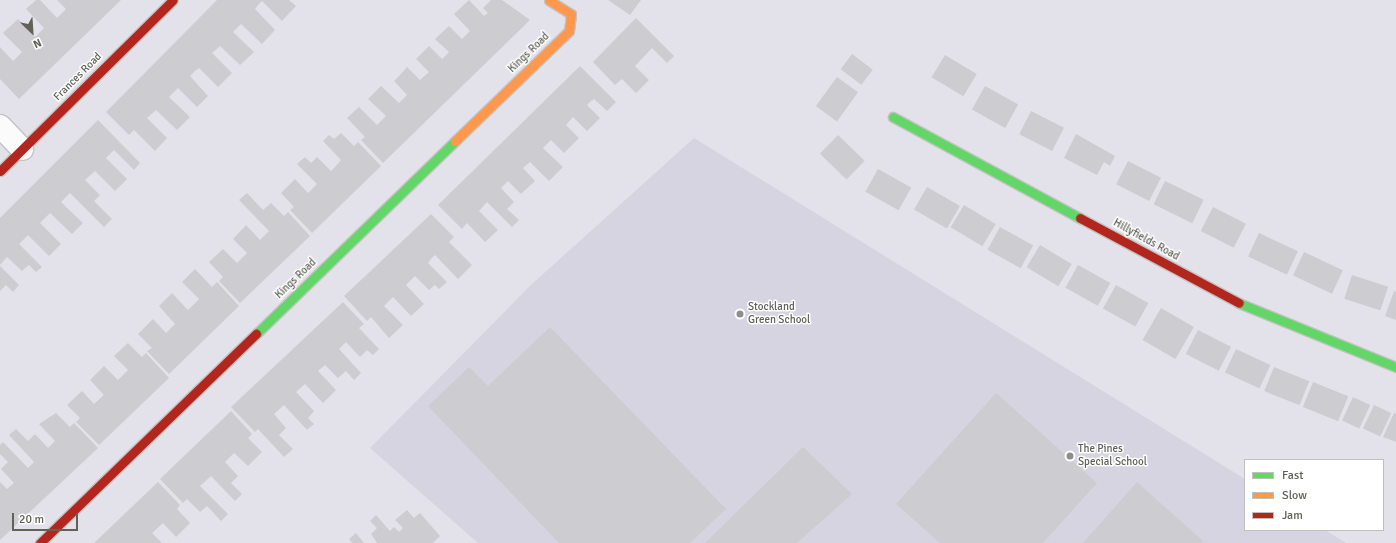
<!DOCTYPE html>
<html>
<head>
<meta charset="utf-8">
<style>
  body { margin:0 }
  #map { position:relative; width:1396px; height:543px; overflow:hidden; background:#e3e2ea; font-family:Signika,sans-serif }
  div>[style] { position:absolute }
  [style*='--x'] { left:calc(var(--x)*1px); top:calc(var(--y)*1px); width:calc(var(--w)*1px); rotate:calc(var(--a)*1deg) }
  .education>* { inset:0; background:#d5d4e0 }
  .building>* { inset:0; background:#cdccd1; transform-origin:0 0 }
  .roads { filter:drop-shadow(1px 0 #c4c3c3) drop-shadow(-1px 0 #c4c3c3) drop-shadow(0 1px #c4c3c3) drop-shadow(0 -1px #c4c3c3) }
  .street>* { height:22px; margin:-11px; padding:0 11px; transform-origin:11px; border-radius:11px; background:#fbfbfc }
  .fast>* { height:9px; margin:-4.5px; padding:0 4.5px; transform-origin:4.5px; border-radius:4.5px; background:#63d668 }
  .slow>* { height:9px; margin:-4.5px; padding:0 4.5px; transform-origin:4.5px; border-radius:4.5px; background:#ff974d }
  .jam>* { height:9px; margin:-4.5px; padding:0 4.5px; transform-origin:4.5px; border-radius:4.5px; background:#b3261e }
  .dots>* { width:11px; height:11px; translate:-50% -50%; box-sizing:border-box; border:2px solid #fff; border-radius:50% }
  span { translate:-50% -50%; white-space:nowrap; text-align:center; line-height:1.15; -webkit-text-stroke:3px #fff; paint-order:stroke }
  .street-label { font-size:11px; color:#626158 }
  .poi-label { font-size:11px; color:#626158 }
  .left { translate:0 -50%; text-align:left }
  .legend { position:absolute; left:1244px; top:459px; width:140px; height:72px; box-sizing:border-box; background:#fff; border:1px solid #c0c0bc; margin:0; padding:5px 7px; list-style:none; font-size:12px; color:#626158 }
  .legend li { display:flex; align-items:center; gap:8px; height:20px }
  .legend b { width:20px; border:1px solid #c0c0bc }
  .north { position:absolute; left:12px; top:12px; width:40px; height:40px; -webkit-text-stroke:3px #fff; paint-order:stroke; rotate:155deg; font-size:11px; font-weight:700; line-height:16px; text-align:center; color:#626158 }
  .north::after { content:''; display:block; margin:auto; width:14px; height:18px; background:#626158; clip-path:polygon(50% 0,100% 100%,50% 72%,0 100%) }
  .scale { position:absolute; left:12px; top:513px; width:66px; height:18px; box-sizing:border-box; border:2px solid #626158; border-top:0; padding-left:5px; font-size:12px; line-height:14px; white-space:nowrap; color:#626158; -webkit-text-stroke:3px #fff; paint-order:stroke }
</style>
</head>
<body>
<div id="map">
  <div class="education">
    <i style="clip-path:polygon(694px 138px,1245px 479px,1245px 530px,1325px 530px,1346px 543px,478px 543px,370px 448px,532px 284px)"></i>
  </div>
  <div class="building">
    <i style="clip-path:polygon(36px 0,40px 0,57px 18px,66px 9px,57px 0,121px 0,19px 99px,0 79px,0 47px,13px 61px,22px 52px,3px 33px,18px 19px,35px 37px,44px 28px,26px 9px)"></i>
    <i style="clip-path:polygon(217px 0,289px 0,296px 6px,282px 21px,262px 1px,258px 5px,255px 9px,275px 30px,262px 44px,241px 24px,233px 32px,254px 52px,240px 65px,220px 46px,212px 53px,232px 73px,218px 87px,199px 68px,195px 71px,190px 76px,208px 96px,197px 107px,178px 88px,169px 97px,190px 117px,177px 130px,156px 110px,147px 118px,167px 138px,155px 151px,134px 130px,129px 135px,106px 112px)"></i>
    <i style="clip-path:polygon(469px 0,484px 16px,488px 13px,483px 8px,491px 0,502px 0,530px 20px,383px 163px,361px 140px,365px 137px,347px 118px,359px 107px,377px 125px,386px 116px,368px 99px,381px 86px,399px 103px,407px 95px,394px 81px,400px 75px,407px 67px,420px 80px,429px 72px,416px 59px,429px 46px,442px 59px,449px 52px,435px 39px,449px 26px,462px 39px,470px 31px,454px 14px)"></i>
    <i style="clip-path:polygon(608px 0,641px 0,630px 15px)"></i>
    <i style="clip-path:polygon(636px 18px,674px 56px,667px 63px,652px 48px,635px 66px,649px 80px,636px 93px,622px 79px,615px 85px,593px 62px)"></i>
    <i style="left:852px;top:54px;width:26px;height:19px;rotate:37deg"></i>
    <i style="left:945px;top:55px;width:37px;height:26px;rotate:31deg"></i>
    <i style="clip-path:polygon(580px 66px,616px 102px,607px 111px,594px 99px,590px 102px,587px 105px,600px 118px,587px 131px,573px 117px,566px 125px,579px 138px,564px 153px,551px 140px,543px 148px,563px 167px,549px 181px,530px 162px,523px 168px,535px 181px,521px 194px,508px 181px,501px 188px,514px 202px,507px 209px,519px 220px,512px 227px,487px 202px,479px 211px,498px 230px,485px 242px,467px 223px,462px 229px,438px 205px)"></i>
    <i style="left:837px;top:77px;width:26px;height:36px;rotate:36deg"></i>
    <i style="left:985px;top:86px;width:38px;height:27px;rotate:29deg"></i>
    <i style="left:1031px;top:111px;width:37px;height:26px;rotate:27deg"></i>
    <i style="clip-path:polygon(98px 120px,140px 163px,134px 170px,114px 150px,106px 158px,127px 179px,115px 191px,95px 171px,85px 180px,100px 195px,94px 201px,112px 219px,104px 227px,70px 193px,61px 202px,83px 223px,72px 234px,50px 213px,40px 223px,61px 244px,49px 256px,28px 235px,19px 244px,42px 267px,36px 272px,29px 265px,22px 271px,7px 257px,0 265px,0 218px)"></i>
    <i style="clip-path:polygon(341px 133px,354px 146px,358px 142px,381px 166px,312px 233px,290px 210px,294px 207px,281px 193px,295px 179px,308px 193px,317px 184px,297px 164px,305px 157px,311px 163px,317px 157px,331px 171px,336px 166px,341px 160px,323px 141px,329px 135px,334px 139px)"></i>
    <i style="clip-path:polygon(1076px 134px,1115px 156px,1110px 166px,1104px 162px,1097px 175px,1064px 158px)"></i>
    <i style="left:838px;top:135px;width:37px;height:26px;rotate:44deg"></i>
    <i style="left:1128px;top:161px;width:37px;height:26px;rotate:27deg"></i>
    <i style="left:878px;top:169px;width:38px;height:26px;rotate:29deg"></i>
    <i style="left:1165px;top:181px;width:43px;height:26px;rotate:26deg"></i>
    <i style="left:927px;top:187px;width:38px;height:26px;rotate:30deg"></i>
    <i style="clip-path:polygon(247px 193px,263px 210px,271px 203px,284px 216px,288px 212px,310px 236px,240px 303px,219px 281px,223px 277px,209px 262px,223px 249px,237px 263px,247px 253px,233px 239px,246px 225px,260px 240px,269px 231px,239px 200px)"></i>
    <i style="left:964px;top:205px;width:37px;height:26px;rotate:31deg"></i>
    <i style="left:1213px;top:207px;width:37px;height:27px;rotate:27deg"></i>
    <i style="clip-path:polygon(431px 214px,454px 237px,449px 242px,472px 265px,458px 279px,435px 255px,431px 259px,428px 263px,447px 282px,439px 289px,435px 285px,429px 290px,415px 276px,406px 285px,424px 304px,411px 316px,393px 297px,384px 306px,403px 325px,389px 338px,371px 317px,367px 321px,344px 296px)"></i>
    <i style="left:1000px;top:227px;width:38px;height:26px;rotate:29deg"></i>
    <i style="left:1259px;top:233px;width:43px;height:26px;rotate:25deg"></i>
    <i style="left:1040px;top:245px;width:37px;height:26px;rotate:31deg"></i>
    <i style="left:1304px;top:252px;width:43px;height:26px;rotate:25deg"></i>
    <i style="left:1078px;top:265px;width:37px;height:26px;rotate:29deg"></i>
    <i style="clip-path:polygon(0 266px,19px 285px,13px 292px,6px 285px,0 291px)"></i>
    <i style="clip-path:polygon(195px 269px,212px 287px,217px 282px,239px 306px,169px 374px,147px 351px,152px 348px,138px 334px,153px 319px,166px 333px,175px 324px,159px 306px,172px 293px,188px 310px,199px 299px,182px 282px)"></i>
    <i style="left:1352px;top:275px;width:38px;height:25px;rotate:18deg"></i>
    <i style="left:1116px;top:285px;width:37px;height:27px;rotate:29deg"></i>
    <i style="clip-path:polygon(1394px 291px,1396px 292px,1396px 320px,1385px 316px)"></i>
    <i style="clip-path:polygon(343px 302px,364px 324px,359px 328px,379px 349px,373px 355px,367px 350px,360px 357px,346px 342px,339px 349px,361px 373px,354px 380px,346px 371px,338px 378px,325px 365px,318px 371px,336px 390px,323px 403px,305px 384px,296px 392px,314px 411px,308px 418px,314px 424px,307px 430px,284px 405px,274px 414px,286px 428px,279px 435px,293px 449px,284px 457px,258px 429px,255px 432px,231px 407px)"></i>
    <i style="left:1161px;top:308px;width:38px;height:37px;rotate:30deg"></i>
    <i style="clip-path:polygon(550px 327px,726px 509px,690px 543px,559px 543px,428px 406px,469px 367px,488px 386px)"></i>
    <i style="left:1198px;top:330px;width:37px;height:27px;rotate:27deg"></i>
    <i style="clip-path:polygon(128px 343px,142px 357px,146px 353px,169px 378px,99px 445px,76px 422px,80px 418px,67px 405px,82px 391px,94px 404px,104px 395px,90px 380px,104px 366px,118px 380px,128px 370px,114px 356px)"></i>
    <i style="left:1236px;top:349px;width:38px;height:26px;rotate:25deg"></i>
    <i style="left:1274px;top:367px;width:38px;height:26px;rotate:22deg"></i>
    <i style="left:1313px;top:382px;width:38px;height:27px;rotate:22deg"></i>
    <i style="clip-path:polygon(996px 393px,1097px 483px,1043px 543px,940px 543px,896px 504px)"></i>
    <i style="left:1353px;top:397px;width:19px;height:26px;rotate:25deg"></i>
    <i style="left:1374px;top:405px;width:19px;height:26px;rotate:25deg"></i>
    <i style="clip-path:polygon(231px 411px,252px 434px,248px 438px,262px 452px,248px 466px,234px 453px,225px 462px,238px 476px,231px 483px,242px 494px,235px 501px,211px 476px,200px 486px,228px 514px,221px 521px,207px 506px,200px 512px,187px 499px,183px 503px,160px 479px)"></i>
    <i style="clip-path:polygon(56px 413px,70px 427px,74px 423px,98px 448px,0 540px,0 482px,7px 489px,14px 483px,1px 469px,8px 462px,0 454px,0 445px,3px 442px,28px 468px,34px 462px,9px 435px,16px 429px,28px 441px,35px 434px,48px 448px,55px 441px,39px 424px)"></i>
    <i style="clip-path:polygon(1394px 413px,1396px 414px,1396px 442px,1383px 437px)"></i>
    <i style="clip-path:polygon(803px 447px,852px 494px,797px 543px,705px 543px)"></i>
    <i style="clip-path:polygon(158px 482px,180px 505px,177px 509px,190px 523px,176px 537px,163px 523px,152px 533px,162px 543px,94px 543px)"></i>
    <i style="clip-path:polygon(1137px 482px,1203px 541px,1201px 543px,1083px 543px)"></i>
    <i style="clip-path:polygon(407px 510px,414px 518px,420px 513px,440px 536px,433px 543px,377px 543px,371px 534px,377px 528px,370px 521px,376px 515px,390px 531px,394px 527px,399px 532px,403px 528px,395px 520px)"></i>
    <i style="clip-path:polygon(356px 533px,364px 543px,352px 543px,349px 539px)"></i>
  </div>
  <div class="roads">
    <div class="street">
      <i style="--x:0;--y:126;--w:32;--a:46"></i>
    </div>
    <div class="fast">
      <i style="--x:893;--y:117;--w:213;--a:28.4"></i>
      <i style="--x:1239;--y:303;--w:170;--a:22.2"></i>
      <i style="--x:256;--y:334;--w:277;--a:-44.1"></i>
    </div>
    <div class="slow">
      <i style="--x:455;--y:141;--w:158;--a:-44"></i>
      <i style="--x:569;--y:31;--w:17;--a:-83"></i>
      <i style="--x:571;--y:14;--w:26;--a:-148"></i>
    </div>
    <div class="jam">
      <i style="--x:0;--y:171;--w:243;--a:-44.7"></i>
      <i style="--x:1080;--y:218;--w:180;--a:28.1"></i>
      <i style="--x:40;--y:543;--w:301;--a:-44.1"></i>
    </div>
  </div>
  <div class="dots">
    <i style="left:740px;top:314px;background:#8f8e8b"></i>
    <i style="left:1070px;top:456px;background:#8f8e8b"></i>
  </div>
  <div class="street-label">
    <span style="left:529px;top:53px;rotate:-44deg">Kings Road</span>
    <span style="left:78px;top:77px;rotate:-45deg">Frances Road</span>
    <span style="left:1146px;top:240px;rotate:29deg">Hillyfields Road</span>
    <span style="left:296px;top:279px;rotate:-44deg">Kings Road</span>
  </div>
  <div class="poi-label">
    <span class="left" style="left:748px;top:314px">Stockland<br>Green School</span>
    <span class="left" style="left:1078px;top:456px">The Pines<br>Special School</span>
  </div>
  <ul class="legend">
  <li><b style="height:5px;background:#63d668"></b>Fast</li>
  <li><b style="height:5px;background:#ff974d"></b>Slow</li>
  <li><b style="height:5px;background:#b3261e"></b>Jam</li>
  </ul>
  <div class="north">N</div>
  <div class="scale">20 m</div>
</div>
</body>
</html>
